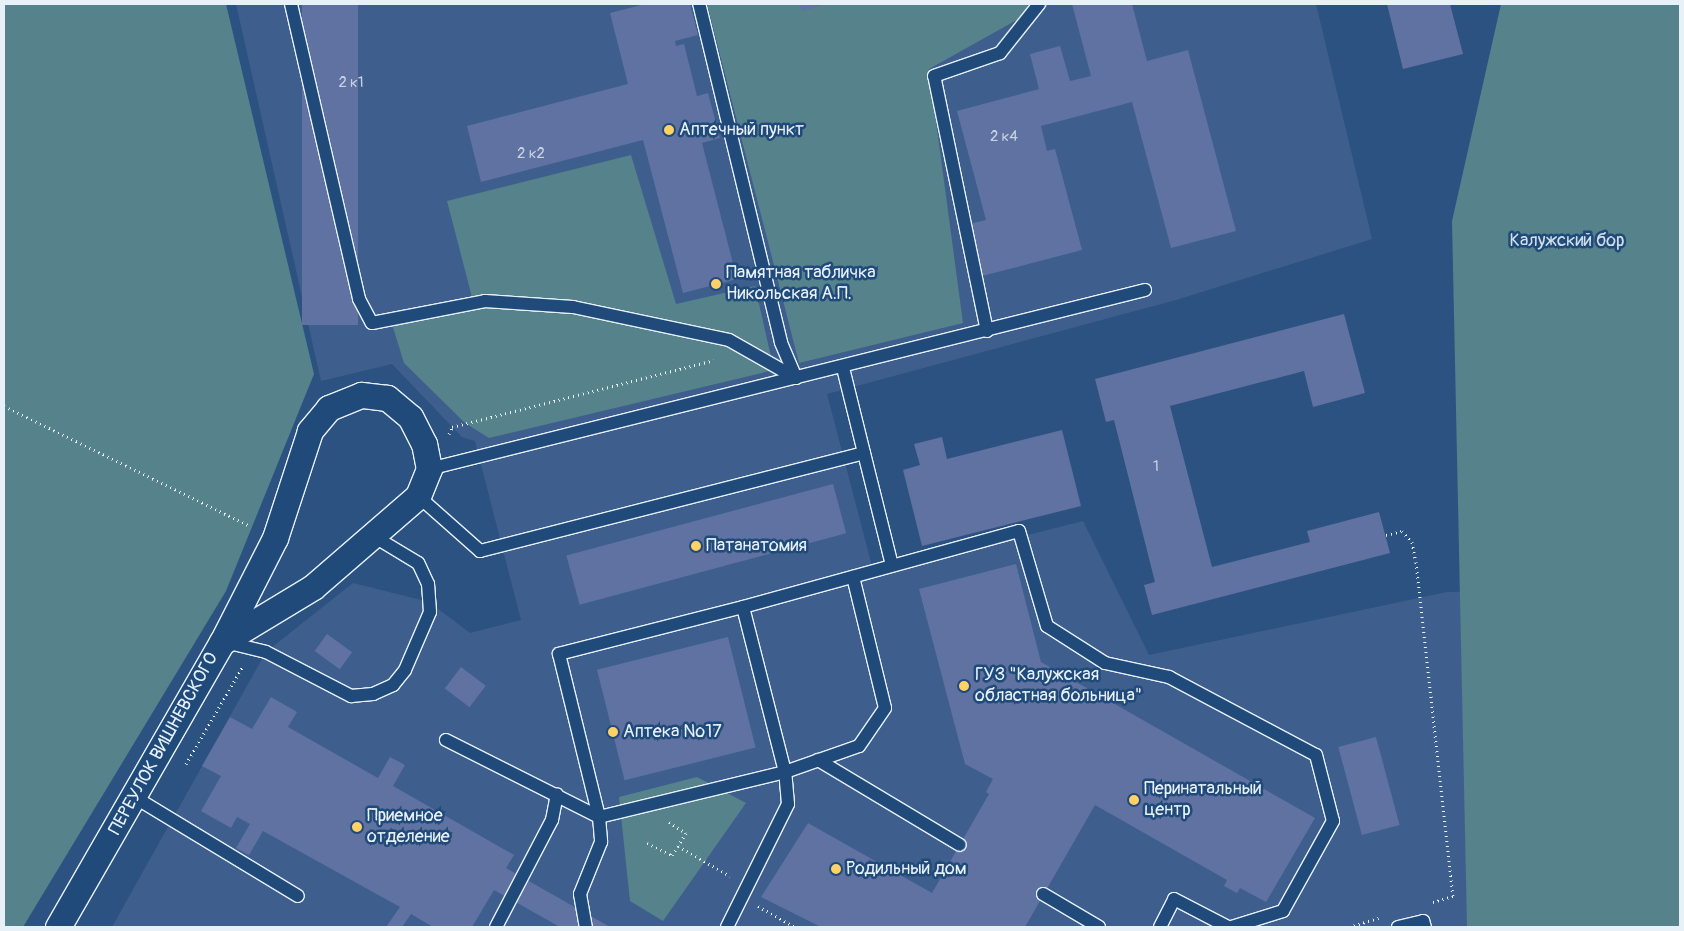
<!DOCTYPE html>
<html>
<head>
<meta charset="utf-8">
<style>
  body { margin:0 }
  #map { position:relative; width:1684px; height:931px; overflow:hidden; background:#2c5282; font-family:Pangolin,sans-serif }
  div>[style] { position:absolute }
  [style*='--x'] { left:calc(var(--x)*1px); top:calc(var(--y)*1px); width:calc(var(--w)*1px); rotate:calc(var(--a)*1deg) }
  .built>* { inset:0; background:#3e5f8d }
  .green>* { inset:0; background:#55828b }
  .building>* { inset:0; background:#5f72a1; transform-origin:0 0 }
  .path>* { height:3px; margin-top:-1.5px; transform-origin:0; background:repeating-linear-gradient(90deg,#e8f1f8 0 1px,transparent 0 5px) }
  .roads { filter:drop-shadow(1px 0 #e8f1f8) drop-shadow(-1px 0 #e8f1f8) drop-shadow(0 1px #e8f1f8) drop-shadow(0 -1px #e8f1f8) }
  .lane>* { height:12px; margin:-6px; padding:0 6px; transform-origin:6px; border-radius:6px; background:#1f4a7a }
  .street>* { height:25px; margin:-12.5px; padding:0 12.5px; transform-origin:12.5px; border-radius:12.5px; background:#1f4a7a }
  .dots>* { width:14px; height:14px; translate:-50% -50%; box-sizing:border-box; border:2px solid #1f4a7a; border-radius:50% }
  span { translate:-50% -50%; white-space:nowrap; text-align:center; line-height:1.15; -webkit-text-stroke:5px #1f4a7a; paint-order:stroke }
  .number-label { font-size:15px; color:#c6d1e2 }
  .number-label span { -webkit-text-stroke-width:0 }
  .poi-label { font-size:18px; color:#e8f1f8 }
  .left { translate:0 -50%; text-align:left }
  .park-label { font-size:18px; color:#d2e0e8 }
  .street-label { font-size:18px; color:#e8f1f8 }
  .frame { position:absolute; inset:0; border:5px solid #e8f1f8; pointer-events:none }
</style>
</head>
<body>
<div id="map">
  <div class="built">
    <i style="clip-path:polygon(236px 4px,1316px 4px,1372px 239px,1176px 300px,827px 394px,874px 574px,1083px 521px,1149px 655px,1447px 592px,1680px 586px,1680px 927px,112px 927px,266px 652px,353px 583px,429px 602px,470px 633px,521px 620px,475px 441px,462px 437px,392px 364px,321px 381px)"></i>
  </div>
  <div class="green">
    <i style="clip-path:polygon(4px 4px,226px 4px,314px 374px,226px 591px,23px 927px,4px 927px)"></i>
    <i style="clip-path:polygon(707px 4px,1027px 4px,1029px 13px,929px 69px,963px 323px,799px 363px)"></i>
    <i style="clip-path:polygon(1501px 4px,1680px 4px,1680px 927px,1467px 927px,1452px 221px)"></i>
    <i style="clip-path:polygon(631px 155px,676px 304px,755px 286px,774px 370px,489px 438px,465px 423px,404px 363px,391px 321px,473px 301px,447px 201px)"></i>
    <i style="clip-path:polygon(697px 777px,746px 803px,663px 921px,630px 901px,619px 797px)"></i>
  </div>
  <div class="building">
    <i style="left:302px;top:4px;width:56px;height:321px"></i>
    <i style="clip-path:polygon(645px 4px,690px 4px,698px 35px,675px 41px,676px 46px,684px 44px,697px 96px,708px 93px,720px 138px,702px 143px,737px 279px,683px 293px,643px 140px,481px 182px,467px 126px,628px 84px,610px 13px)"></i>
    <i style="clip-path:polygon(800px 4px,825px 4px,802px 11px)"></i>
    <i style="clip-path:polygon(1072px 4px,1132px 4px,1147px 61px,1188px 50px,1236px 231px,1171px 248px,1132px 102px,1041px 126px,1047px 151px,1055px 149px,1082px 250px,982px 276px,969px 224px,986px 220px,957px 111px,1039px 89px,1030px 54px,1060px 46px,1070px 81px,1091px 76px)"></i>
    <i style="clip-path:polygon(1387px 4px,1450px 4px,1463px 54px,1403px 69px)"></i>
    <i style="clip-path:polygon(1344px 314px,1365px 393px,1313px 407px,1304px 371px,1170px 406px,1212px 567px,1310px 542px,1307px 531px,1379px 512px,1390px 553px,1152px 615px,1144px 585px,1155px 582px,1114px 420px,1106px 422px,1095px 379px)"></i>
    <i style="clip-path:polygon(1062px 430px,1081px 506px,922px 546px,903px 470px,920px 465px,914px 444px,942px 437px,947px 459px)"></i>
    <i style="left:833px;top:484px;width:51px;height:276px;rotate:75deg"></i>
    <i style="clip-path:polygon(1016px 564px,1041px 662px,1315px 818px,1266px 902px,1240px 888px,1237px 893px,1224px 886px,1227px 880px,1095px 805px,1025px 927px,821px 927px,761px 897px,808px 823px,932px 893px,989px 794px,986px 792px,993px 779px,965px 764px,919px 589px)"></i>
    <i style="left:327px;top:634px;width:31px;height:21px;rotate:36deg"></i>
    <i style="left:728px;top:637px;width:114px;height:135px;rotate:76deg"></i>
    <i style="left:461px;top:667px;width:31px;height:27px;rotate:37deg"></i>
    <i style="clip-path:polygon(271px 697px,297px 712px,288px 727px,378px 778px,390px 757px,405px 765px,393px 786px,514px 855px,506px 868px,610px 927px,560px 927px,494px 890px,472px 927px,433px 927px,411px 914px,402px 927px,386px 927px,400px 907px,263px 831px,249px 855px,236px 848px,250px 824px,237px 817px,231px 828px,201px 811px,221px 776px,202px 766px,230px 717px,252px 729px)"></i>
    <i style="left:1376px;top:737px;width:91px;height:39px;rotate:75deg"></i>
  </div>
  <div class="path">
    <i style="--x:4;--y:406;--w:274;--a:26"></i>
    <i style="--x:449;--y:434;--w:8;--a:-67"></i>
    <i style="--x:452;--y:427;--w:270;--a:-14.3"></i>
    <i style="--x:1386;--y:535;--w:16;--a:-14"></i>
    <i style="--x:1402;--y:531;--w:15;--a:48"></i>
    <i style="--x:1412;--y:542;--w:20;--a:79"></i>
    <i style="--x:1416;--y:562;--w:336;--a:83.7"></i>
    <i style="--x:1453;--y:896;--w:21;--a:163"></i>
    <i style="--x:186;--y:764;--w:113;--a:-59.8"></i>
    <i style="--x:669;--y:822;--w:20;--a:33"></i>
    <i style="--x:686;--y:833;--w:15;--a:122"></i>
    <i style="--x:678;--y:846;--w:60;--a:30"></i>
    <i style="--x:647;--y:843;--w:28;--a:26"></i>
    <i style="--x:672;--y:855;--w:11;--a:-56"></i>
    <i style="--x:758;--y:906;--w:43;--a:29.6"></i>
    <i style="--x:1349;--y:927;--w:31;--a:-17"></i>
  </div>
  <div class="roads">
    <div class="lane">
      <i style="--x:291;--y:4;--w:303;--a:77"></i>
      <i style="--x:359;--y:299;--w:27;--a:62"></i>
      <i style="--x:372;--y:323;--w:115;--a:-11"></i>
      <i style="--x:485;--y:301;--w:88;--a:3.9"></i>
      <i style="--x:573;--y:307;--w:159;--a:11.9"></i>
      <i style="--x:729;--y:340;--w:77;--a:29.6"></i>
      <i style="--x:796;--y:378;--w:39;--a:-113"></i>
      <i style="--x:781;--y:342;--w:348;--a:-103.6"></i>
      <i style="--x:987;--y:331;--w:260;--a:-101.7"></i>
      <i style="--x:934;--y:76;--w:70;--a:-19.2"></i>
      <i style="--x:1000;--y:53;--w:63;--a:-51.5"></i>
      <i style="--x:843;--y:368;--w:88;--a:76.1"></i>
      <i style="--x:429;--y:469;--w:738;--a:-14.04"></i>
      <i style="--x:418;--y:496;--w:83;--a:41.6"></i>
      <i style="--x:480;--y:551;--w:396;--a:-14.3"></i>
      <i style="--x:864;--y:453;--w:115;--a:76"></i>
      <i style="--x:743;--y:607;--w:286;--a:-15.4"></i>
      <i style="--x:1019;--y:531;--w:99;--a:73.6"></i>
      <i style="--x:1047;--y:626;--w:69;--a:32.5"></i>
      <i style="--x:1105;--y:663;--w:66;--a:12.3"></i>
      <i style="--x:1169;--y:677;--w:166;--a:28"></i>
      <i style="--x:1316;--y:755;--w:68;--a:75.6"></i>
      <i style="--x:1333;--y:821;--w:103;--a:119.1"></i>
      <i style="--x:1283;--y:911;--w:53;--a:162.6"></i>
      <i style="--x:225;--y:642;--w:42;--a:13.7"></i>
      <i style="--x:266;--y:652;--w:96;--a:27.4"></i>
      <i style="--x:351;--y:696;--w:22;--a:-5"></i>
      <i style="--x:373;--y:694;--w:22;--a:-24"></i>
      <i style="--x:393;--y:685;--w:19;--a:-51"></i>
      <i style="--x:405;--y:670;--w:63;--a:-66.7"></i>
      <i style="--x:430;--y:612;--w:28;--a:-94"></i>
      <i style="--x:428;--y:584;--w:23;--a:-115"></i>
      <i style="--x:418;--y:563;--w:52;--a:-149"></i>
      <i style="--x:446;--y:740;--w:171;--a:26.7"></i>
      <i style="--x:599;--y:817;--w:25;--a:85"></i>
      <i style="--x:601;--y:842;--w:56;--a:112"></i>
      <i style="--x:580;--y:894;--w:34;--a:80"></i>
      <i style="--x:818;--y:760;--w:165;--a:30.9"></i>
      <i style="--x:136;--y:798;--w:189;--a:31.2"></i>
      <i style="--x:1043;--y:894;--w:65;--a:30.5"></i>
      <i style="--x:496;--y:927;--w:121;--a:-62.4"></i>
      <i style="--x:552;--y:820;--w:26;--a:-79"></i>
      <i style="--x:727;--y:927;--w:137;--a:-63.6"></i>
      <i style="--x:788;--y:804;--w:32;--a:-95"></i>
      <i style="--x:785;--y:772;--w:170;--a:-104.3"></i>
      <i style="--x:743;--y:607;--w:190;--a:165.7"></i>
      <i style="--x:559;--y:654;--w:168;--a:76.2"></i>
      <i style="--x:599;--y:817;--w:191;--a:-13.6"></i>
      <i style="--x:785;--y:772;--w:78;--a:-19.4"></i>
      <i style="--x:859;--y:746;--w:46;--a:-55.6"></i>
      <i style="--x:885;--y:708;--w:135;--a:-103.7"></i>
      <i style="--x:1160;--y:927;--w:31;--a:-63"></i>
      <i style="--x:1174;--y:899;--w:61;--a:27.4"></i>
      <i style="--x:1398;--y:927;--w:26;--a:-13"></i>
      <i style="--x:1423;--y:921;--w:6;--a:72"></i>
    </div>
    <div class="street">
      <i style="--x:58;--y:927;--w:329;--a:-60.1"></i>
      <i style="--x:222;--y:642;--w:106;--a:-31.1"></i>
      <i style="--x:313;--y:587;--w:139;--a:-40.9"></i>
      <i style="--x:418;--y:496;--w:29;--a:-68"></i>
      <i style="--x:429;--y:469;--w:25;--a:-101"></i>
      <i style="--x:424;--y:444;--w:30;--a:-117"></i>
      <i style="--x:410;--y:417;--w:30;--a:-140"></i>
      <i style="--x:387;--y:398;--w:26;--a:-173"></i>
      <i style="--x:361;--y:395;--w:35;--a:158"></i>
      <i style="--x:329;--y:408;--w:30;--a:130"></i>
      <i style="--x:310;--y:431;--w:113;--a:108.1"></i>
      <i style="--x:275;--y:538;--w:117;--a:117"></i>
    </div>
  </div>
  <div class="dots">
    <i style="left:669px;top:130px;background:#ffd166"></i>
    <i style="left:716px;top:284px;background:#ffd166"></i>
    <i style="left:696px;top:546px;background:#ffd166"></i>
    <i style="left:964px;top:686px;background:#ffd166"></i>
    <i style="left:613px;top:732px;background:#ffd166"></i>
    <i style="left:1134px;top:800px;background:#ffd166"></i>
    <i style="left:357px;top:827px;background:#ffd166"></i>
    <i style="left:836px;top:869px;background:#ffd166"></i>
  </div>
  <div class="number-label">
    <span style="left:351px;top:83px">2 к1</span>
    <span style="left:1004px;top:137px">2 к4</span>
    <span style="left:531px;top:154px">2 к2</span>
    <span style="left:1156px;top:467px">1</span>
  </div>
  <div class="poi-label">
    <span class="left" style="left:679px;top:130px">Аптечный пункт</span>
    <span class="left" style="left:726px;top:284px">Памятная табличка<br>Никольская А.П.</span>
    <span class="left" style="left:706px;top:546px">Патанатомия</span>
    <span class="left" style="left:975px;top:686px">ГУЗ "Калужская<br>областная больница"</span>
    <span class="left" style="left:623px;top:732px">Аптека №17</span>
    <span class="left" style="left:1144px;top:800px">Перинатальный<br>центр</span>
    <span class="left" style="left:367px;top:827px">Приемное<br>отделение</span>
    <span class="left" style="left:846px;top:869px">Родильный дом</span>
  </div>
  <div class="park-label">
    <span style="left:1567px;top:241px">Калужский бор</span>
  </div>
  <div class="street-label">
    <span style="left:164px;top:744px;rotate:-61deg">ПЕРЕУЛОК ВИШНЕВСКОГО</span>
  </div>
  <div class="frame"></div>
</div>
</body>
</html>
